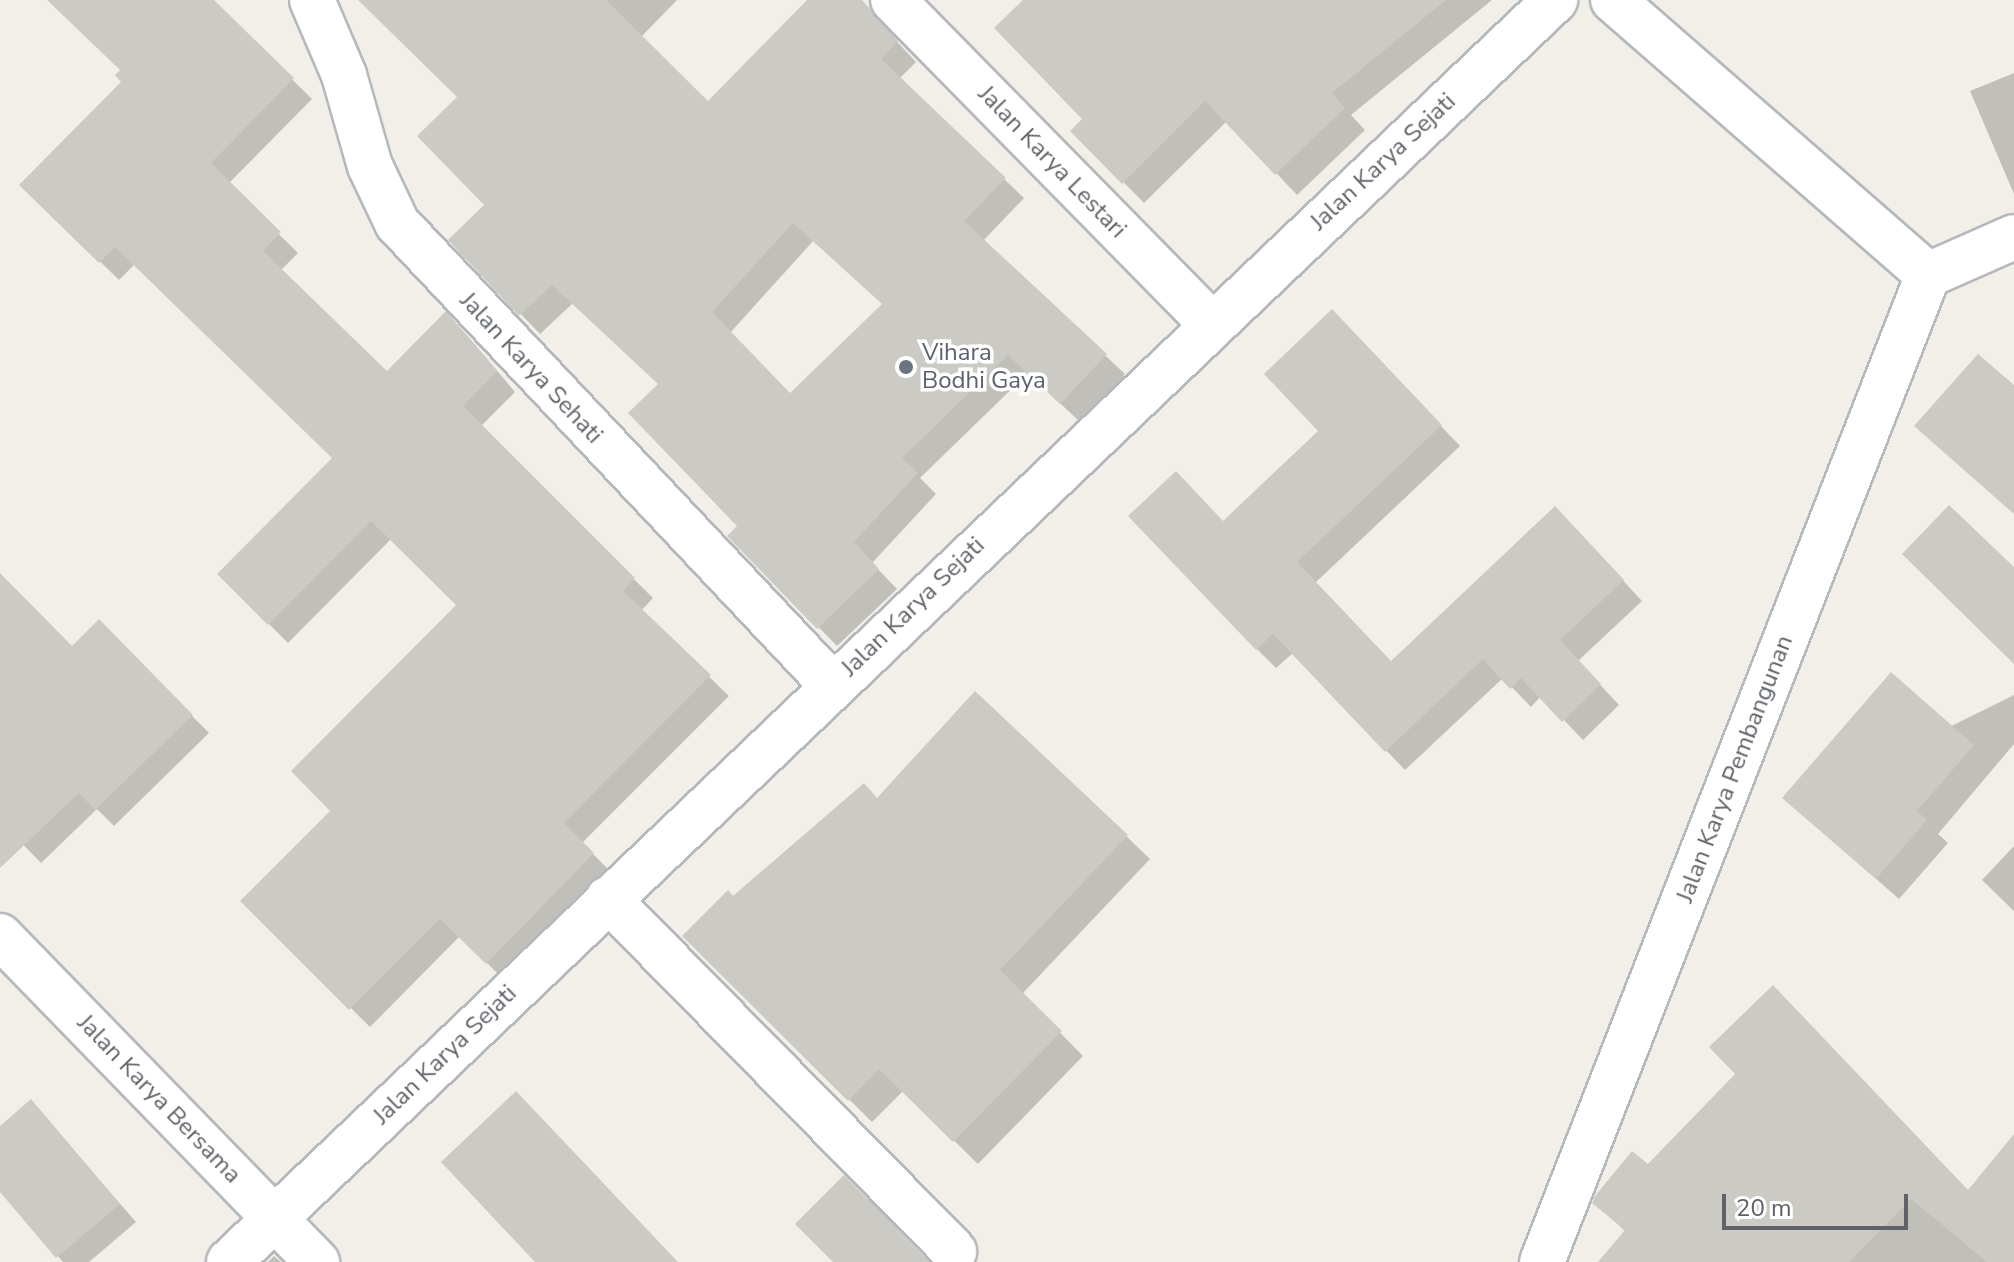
<!DOCTYPE html>
<html>
<head>
<meta charset="utf-8">
<style>
  body { margin:0 }
  #map { position:relative; width:2014px; height:1262px; overflow:hidden; background:#f1efe8; font-family:"Nunito Sans",sans-serif }
  div>[style] { position:absolute }
  [style*='--x'] { left:calc(var(--x)*1px); top:calc(var(--y)*1px); width:calc(var(--w)*1px); rotate:calc(var(--a)*1deg) }
  .shadow>* { inset:0; background:#0003 }
  .building>* { inset:0; background:#cccac5 }
  .roads { filter:drop-shadow(2px 0 #b5b8bc) drop-shadow(-2px 0 #b5b8bc) drop-shadow(0 2px #b5b8bc) drop-shadow(0 -2px #b5b8bc) }
  .street>* { height:44px; margin:-22px; padding:0 22px; transform-origin:22px; border-radius:22px; background:#fff }
  .dots>* { width:22px; height:22px; translate:-50% -50%; box-sizing:border-box; border:4px solid #fff; border-radius:50% }
  span { translate:-50% -50%; white-space:nowrap; text-align:center; line-height:1.15; -webkit-text-stroke:7px #fff; paint-order:stroke }
  .street-label { font-size:24px; color:#5f6368 }
  .worship-label { font-size:24px; color:#5b616d }
  .left { translate:0 -50%; text-align:left }
  .scale { position:absolute; left:1722px; top:1194px; width:186px; height:36px; box-sizing:border-box; border:4px solid #5f6368; border-top:0; padding-left:10px; font-size:24px; line-height:28px; white-space:nowrap; color:#5f6368; -webkit-text-stroke:6px #fff; paint-order:stroke }
</style>
</head>
<body>
<div id="map">
  <div class="shadow">
    <i style="clip-path:polygon(50px 0,211px 0,312px 99px,228px 184px,298px 253px,280px 271px,387px 374px,465px 333px,515px 392px,480px 427px,653px 598px,641px 611px,729px 696px,582px 843px,612px 873px,506px 982px,460px 936px,370px 1027px,243px 901px,333px 811px,458px 605px,391px 539px,288px 643px,219px 574px,334px 458px,135px 264px,119px 280px,22px 185px,124px 82px,122px 70px)"></i>
    <i style="clip-path:polygon(evenodd,360px 0,677px 0,641px 37px,708px 103px,809px 0,858px 0,916px 62px,899px 79px,1024px 198px,983px 241px,1125px 374px,1080px 422px,1028px 373px,920px 478px,936px 494px,872px 563px,897px 589px,837px 646px,729px 536px,740px 526px,660px 385px,573px 303px,540px 334px,450px 240px,487px 205px,460px 98px,360px 0,814px 240px,884px 305px,790px 395px,730px 333px,814px 240px)"></i>
    <i style="clip-path:polygon(1026px 0,1492px 0,1351px 115px,1365px 130px,1297px 195px,1227px 121px,1144px 203px,1073px 131px,1085px 119px)"></i>
    <i style="clip-path:polygon(2014px 73px,2014px 194px,1970px 91px)"></i>
    <i style="clip-path:polygon(1351px 332px,1460px 446px,1315px 583px,1391px 663px,1574px 528px,1642px 601px,1578px 661px,1619px 705px,1583px 740px,1541px 696px,1531px 707px,1503px 678px,1405px 770px,1293px 653px,1276px 668px,1257px 649px,1224px 523px,1321px 431px)"></i>
    <i style="clip-path:polygon(0 576px,72px 648px,99px 622px,209px 733px,114px 826px,97px 809px,41px 863px,0 821px)"></i>
    <i style="clip-path:polygon(2014px 695px,2014px 744px,1938px 834px,1948px 843px,1899px 899px,1792px 805px)"></i>
    <i style="clip-path:polygon(878px 800px,1126px 836px,1150px 859px,1022px 994px,1083px 1056px,978px 1164px,903px 1091px,872px 1122px,685px 936px)"></i>
    <i style="clip-path:polygon(2014px 846px,2014px 911px,1982px 880px)"></i>
    <i style="clip-path:polygon(31px 1102px,136px 1222px,89px 1262px,63px 1262px,0 1188px,0 1129px)"></i>
    <i style="clip-path:polygon(1648px 1167px,1969px 1192px,2014px 1178px,2014px 1262px,1600px 1262px,1626px 1232px,1594px 1202px)"></i>
    <i style="clip-path:polygon(274px 1256px,281px 1262px,268px 1262px)"></i>
  </div>
  <div class="building">
    <i style="clip-path:polygon(47px 0,214px 0,294px 78px,211px 163px,281px 232px,263px 251px,387px 371px,446px 311px,497px 371px,463px 406px,635px 578px,623px 591px,711px 675px,564px 823px,594px 853px,486px 964px,440px 919px,349px 1010px,240px 901px,330px 811px,291px 771px,456px 605px,371px 521px,268px 625px,217px 574px,332px 458px,115px 247px,99px 263px,19px 185px,121px 82px,115px 75px,120px 70px)"></i>
    <i style="clip-path:polygon(evenodd,358px 0,606px 0,708px 101px,807px 0,862px 0,898px 41px,881px 59px,1006px 178px,964px 221px,1107px 354px,1060px 404px,1008px 355px,902px 458px,918px 473px,854px 542px,879px 569px,817px 629px,727px 536px,737px 526px,628px 413px,658px 384px,552px 285px,519px 316px,448px 240px,484px 205px,417px 136px,457px 97px,358px 0,793px 223px,882px 304px,790px 393px,712px 312px,793px 223px)"></i>
    <i style="clip-path:polygon(1023px 0,1446px 0,1332px 93px,1345px 108px,1275px 175px,1205px 101px,1122px 184px,1070px 131px,1082px 119px,994px 28px)"></i>
    <i style="clip-path:polygon(1332px 309px,1442px 425px,1297px 562px,1391px 661px,1555px 506px,1624px 580px,1560px 640px,1601px 684px,1562px 722px,1521px 678px,1510px 689px,1483px 659px,1385px 752px,1273px 634px,1256px 650px,1128px 516px,1176px 471px,1223px 521px,1318px 431px,1264px 374px)"></i>
    <i style="clip-path:polygon(1978px 354px,2014px 385px,2014px 514px,1914px 426px)"></i>
    <i style="clip-path:polygon(1949px 505px,2014px 567px,2014px 664px,1902px 554px)"></i>
    <i style="clip-path:polygon(0 573px,72px 646px,99px 619px,193px 715px,95px 810px,79px 793px,0 868px)"></i>
    <i style="clip-path:polygon(1891px 672px,1974px 745px,1917px 811px,1927px 820px,1876px 879px,1782px 798px)"></i>
    <i style="clip-path:polygon(975px 691px,1128px 835px,1000px 970px,1062px 1031px,953px 1142px,879px 1069px,848px 1101px,682px 936px,728px 890px,733px 896px,864px 783px,877px 798px)"></i>
    <i style="clip-path:polygon(1773px 985px,1968px 1190px,2014px 1134px,2014px 1262px,1987px 1262px,1911px 1199px,1849px 1262px,1598px 1262px,1625px 1230px,1592px 1203px,1595px 1196px,1632px 1151px,1648px 1164px,1735px 1074px,1709px 1047px)"></i>
    <i style="clip-path:polygon(516px 1091px,678px 1262px,535px 1262px,441px 1162px)"></i>
    <i style="clip-path:polygon(31px 1099px,120px 1204px,56px 1258px,0 1192px,0 1126px)"></i>
    <i style="clip-path:polygon(844px 1175px,873px 1204px,930px 1262px,833px 1262px,795px 1224px)"></i>
  </div>
  <div class="roads">
    <div class="street">
      <i style="--x:312;--y:0;--w:82;--a:66.9"></i>
      <i style="--x:344;--y:75;--w:95;--a:74.1"></i>
      <i style="--x:370;--y:166;--w:63;--a:64.7"></i>
      <i style="--x:397;--y:223;--w:635;--a:46.72"></i>
      <i style="--x:893;--y:0;--w:454;--a:45.5"></i>
      <i style="--x:1613;--y:0;--w:418;--a:41.1"></i>
      <i style="--x:1928;--y:275;--w:94;--a:-23.8"></i>
      <i style="--x:608;--y:899;--w:494;--a:45.5"></i>
      <i style="--x:0;--y:936;--w:455;--a:45.8"></i>
      <i style="--x:229;--y:1262;--w:1831;--a:-43.58"></i>
      <i style="--x:1542;--y:1262;--w:1060;--a:-68.64"></i>
    </div>
  </div>
  <div class="dots">
    <i style="left:906px;top:367px;background:#6b7280"></i>
  </div>
  <div class="street-label">
    <span style="left:1052px;top:162px;rotate:46deg">Jalan Karya Lestari</span>
    <span style="left:1383px;top:162px;rotate:-43deg">Jalan Karya Sejati</span>
    <span style="left:531px;top:368px;rotate:47deg">Jalan Karya Sehati</span>
    <span style="left:913px;top:607px;rotate:-44deg">Jalan Karya Sejati</span>
    <span style="left:1735px;top:769px;rotate:-69deg">Jalan Karya Pembangunan</span>
    <span style="left:445px;top:1055px;rotate:-44deg">Jalan Karya Sejati</span>
    <span style="left:159px;top:1099px;rotate:46deg">Jalan Karya Bersama</span>
  </div>
  <div class="worship-label">
    <span class="left" style="left:922px;top:367px">Vihara<br>Bodhi Gaya</span>
  </div>
  <div class="scale">20 m</div>
</div>
</body>
</html>
